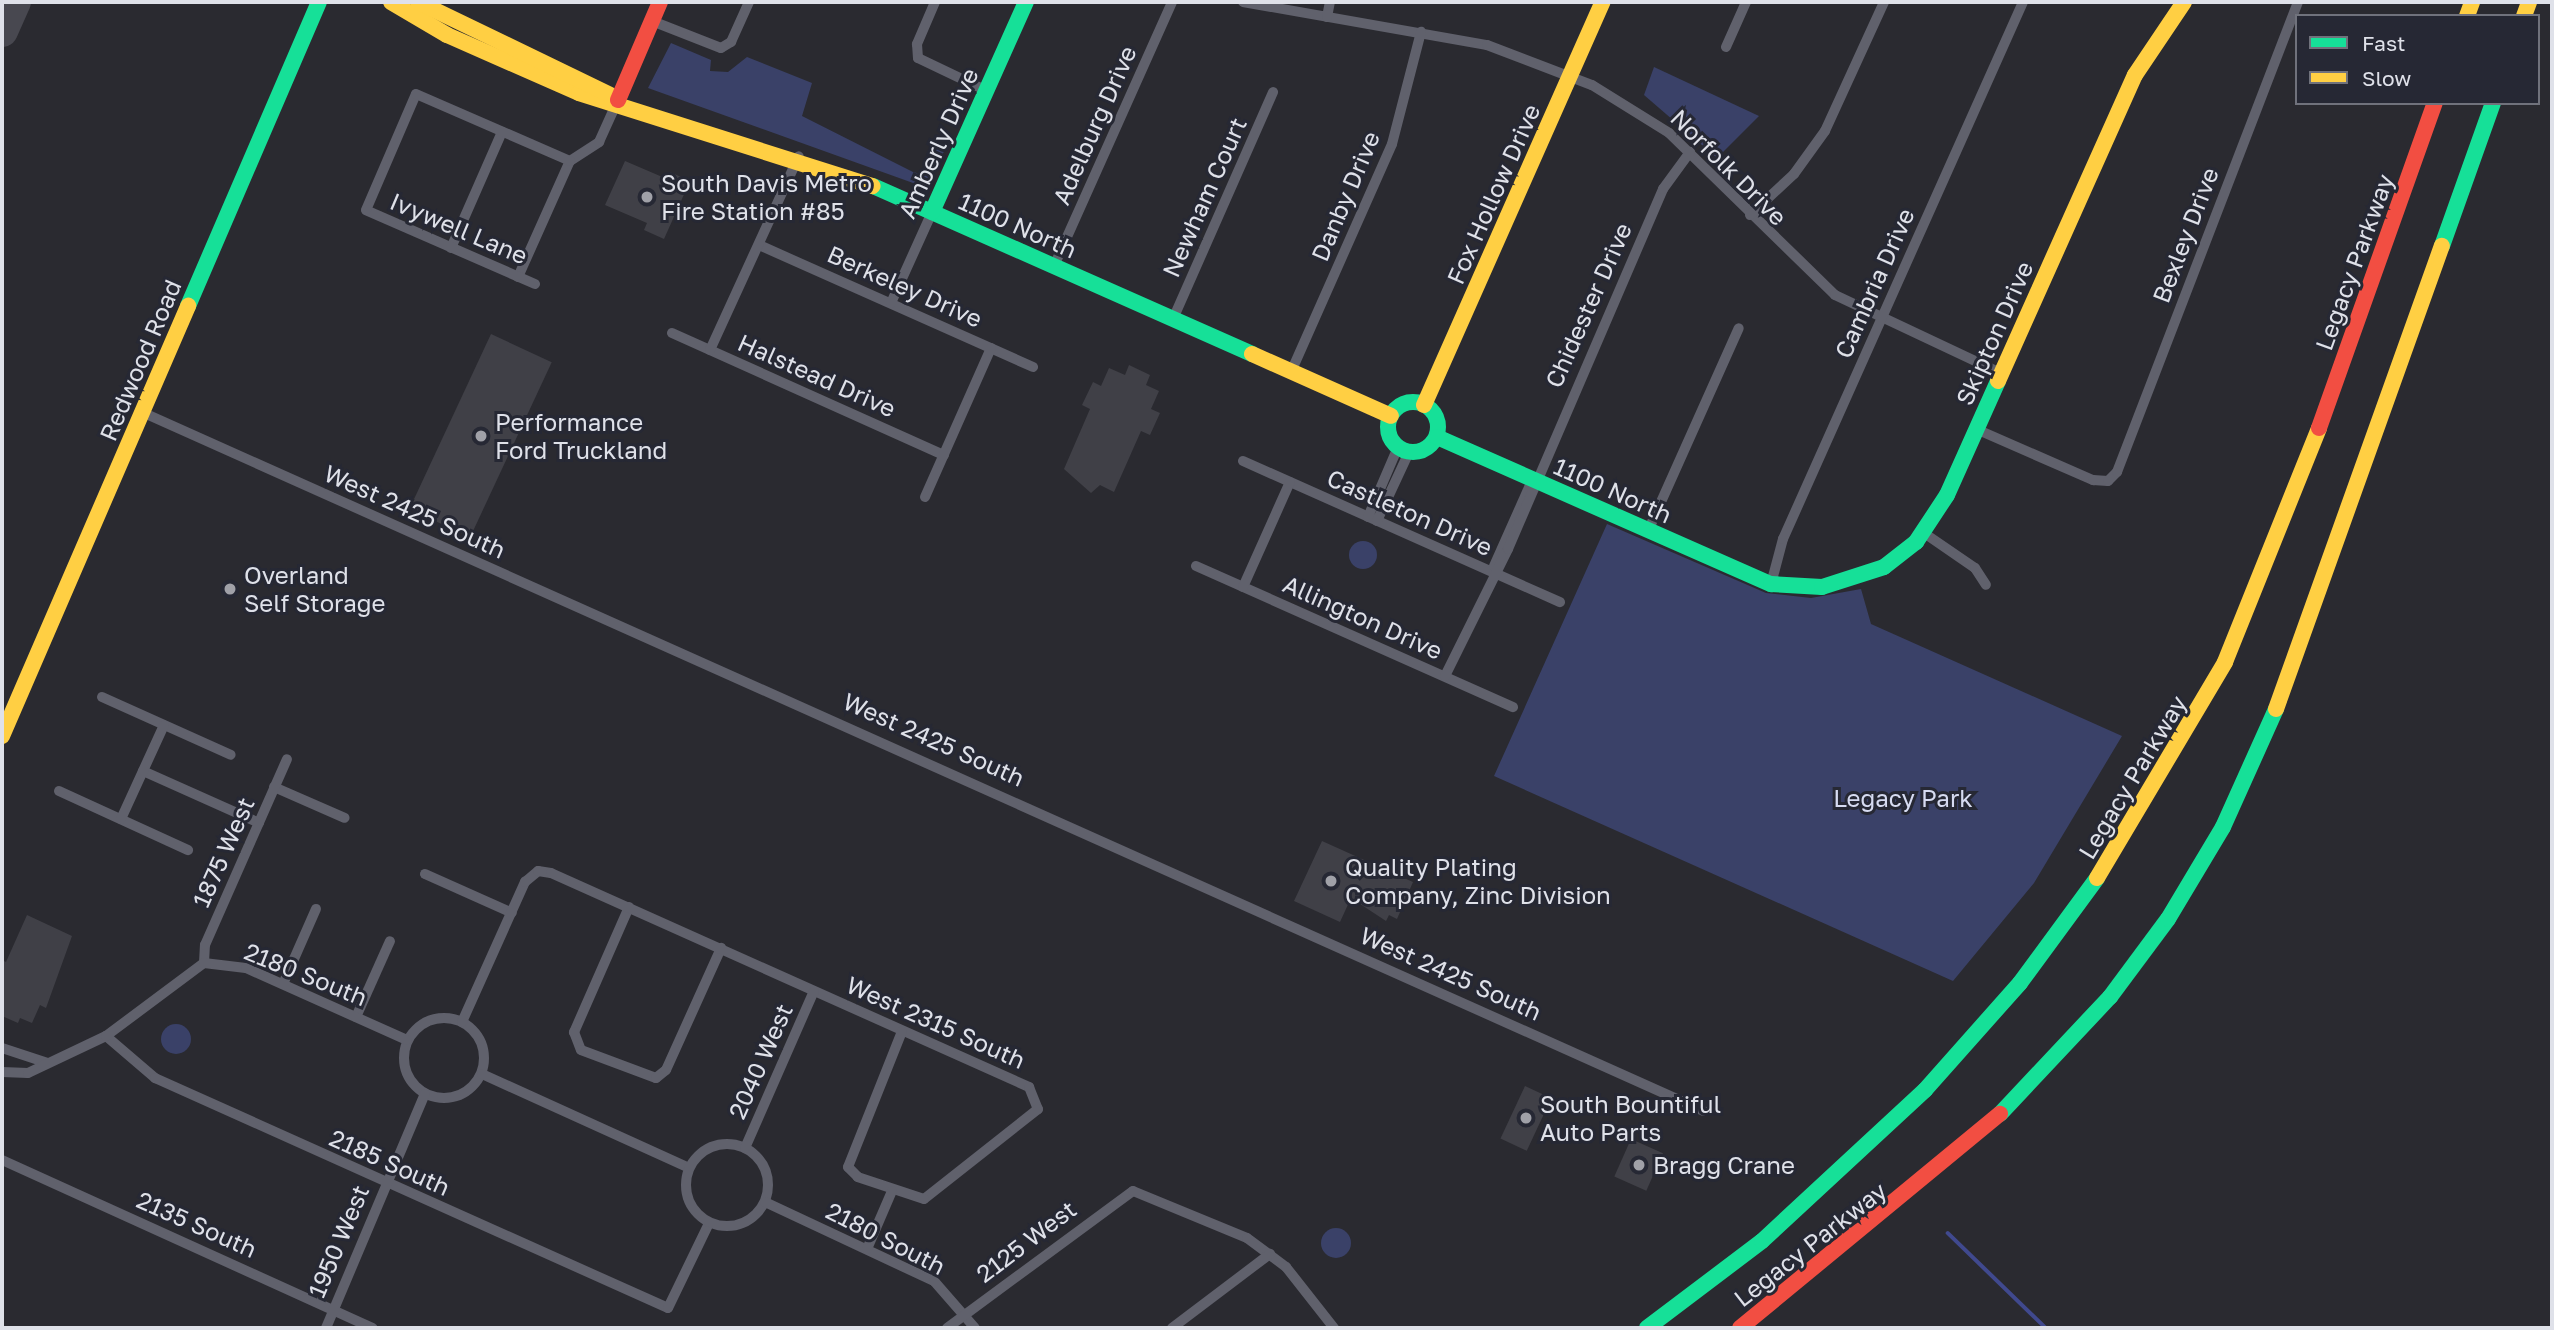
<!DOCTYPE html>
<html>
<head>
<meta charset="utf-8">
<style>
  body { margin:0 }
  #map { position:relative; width:2554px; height:1330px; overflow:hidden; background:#2a2a30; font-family:"Golos Text",sans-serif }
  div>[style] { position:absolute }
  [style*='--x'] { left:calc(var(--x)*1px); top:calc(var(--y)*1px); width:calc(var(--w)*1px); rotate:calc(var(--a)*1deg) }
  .green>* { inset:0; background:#3a4168 }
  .round { border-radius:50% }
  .stream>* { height:3.5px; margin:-1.75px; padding:0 1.75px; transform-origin:1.75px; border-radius:1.75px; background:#40498e }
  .taxiway>* { height:32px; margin:-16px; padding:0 16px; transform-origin:16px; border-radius:16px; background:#484850 }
  .building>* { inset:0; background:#404047; transform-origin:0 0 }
  .street>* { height:10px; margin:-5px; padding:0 5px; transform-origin:5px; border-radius:5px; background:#60616c }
  .street>.ring { margin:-5px; padding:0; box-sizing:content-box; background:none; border:10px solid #60616c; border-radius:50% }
  .fast>* { height:16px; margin:-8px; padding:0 8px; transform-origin:8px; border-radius:8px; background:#16e098 }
  .fast>.ring { margin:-8px; padding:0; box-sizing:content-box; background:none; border:16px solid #16e098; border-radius:50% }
  .slow>* { height:16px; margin:-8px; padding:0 8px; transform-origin:8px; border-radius:8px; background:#ffcf43 }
  .jam>* { height:16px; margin:-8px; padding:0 8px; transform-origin:8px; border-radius:8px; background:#f24e42 }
  .dots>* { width:19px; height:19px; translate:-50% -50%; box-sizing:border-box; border:4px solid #262834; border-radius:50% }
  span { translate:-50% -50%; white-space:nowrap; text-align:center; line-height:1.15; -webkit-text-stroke:6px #262834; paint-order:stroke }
  .street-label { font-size:24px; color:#dfe1e9 }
  .poi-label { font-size:24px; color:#dfe1e9 }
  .left { translate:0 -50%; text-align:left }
  .park-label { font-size:24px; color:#d6dbf1 }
  .frame { position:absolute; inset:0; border:4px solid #dfe1e9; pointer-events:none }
  .legend { position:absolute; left:2295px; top:14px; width:245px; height:91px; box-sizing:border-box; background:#262834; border:2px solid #70727c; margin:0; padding:9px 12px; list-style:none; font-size:21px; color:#dfe1e9 }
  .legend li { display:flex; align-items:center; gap:14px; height:35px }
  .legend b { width:35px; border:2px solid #70727c }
</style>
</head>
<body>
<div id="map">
  <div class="green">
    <i style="clip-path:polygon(671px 43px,711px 60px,710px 71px,728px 72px,747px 57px,812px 83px,802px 116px,913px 172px,924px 175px,937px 144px,946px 147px,927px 188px,648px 88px)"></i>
    <i style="clip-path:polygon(1654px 67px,1759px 116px,1717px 158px,1644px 95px)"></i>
    <i style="clip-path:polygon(1607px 524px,1766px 593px,1811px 598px,1861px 589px,1871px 624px,2122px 736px,2034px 883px,1953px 981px,1494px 776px)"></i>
    <i class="round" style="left:1349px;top:541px;width:28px;height:28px"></i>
    <i class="round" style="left:161px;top:1024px;width:30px;height:30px"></i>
    <i class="round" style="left:1321px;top:1228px;width:30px;height:30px"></i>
  </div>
  <div class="stream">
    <i style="--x:1948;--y:1233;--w:136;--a:44.1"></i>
  </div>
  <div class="taxiway">
    <i style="--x:2;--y:31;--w:32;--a:-66"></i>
  </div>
  <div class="building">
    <i style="clip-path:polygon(625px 161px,667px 179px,670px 172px,690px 181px,664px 239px,644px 230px,647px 223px,605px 205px)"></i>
    <i style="left:491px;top:334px;width:67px;height:193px;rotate:25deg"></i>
    <i style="clip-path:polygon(1129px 365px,1150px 375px,1146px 385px,1159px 391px,1151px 409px,1160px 413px,1150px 435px,1141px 431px,1114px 492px,1100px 485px,1091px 493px,1064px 469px,1090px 409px,1082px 405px,1093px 382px,1101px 386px,1109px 368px,1125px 375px)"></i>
    <i style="clip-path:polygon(1322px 841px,1413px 882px,1397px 919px,1389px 915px,1386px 921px,1351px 898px,1340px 922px,1294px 901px)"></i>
    <i style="clip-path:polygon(27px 915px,72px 936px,46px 1008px,40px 1005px,32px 1023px,20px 1018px,18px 1023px,2px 1016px,2px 960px,6px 962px)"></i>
    <i style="left:1525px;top:1086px;width:29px;height:58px;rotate:25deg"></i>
    <i style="left:1631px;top:1139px;width:35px;height:41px;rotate:24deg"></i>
  </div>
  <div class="street">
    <i style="--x:935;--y:2;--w:46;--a:113.2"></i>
    <i style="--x:917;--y:44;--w:14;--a:86"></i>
    <i style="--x:918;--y:58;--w:76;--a:25.6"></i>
    <i style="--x:1243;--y:2;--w:248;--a:10"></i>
    <i style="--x:1487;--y:45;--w:112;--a:20.9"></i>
    <i style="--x:1592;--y:85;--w:91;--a:31.9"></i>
    <i style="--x:1669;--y:133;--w:232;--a:44.3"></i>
    <i style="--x:1835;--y:295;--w:183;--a:25.2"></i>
    <i style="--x:1327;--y:17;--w:15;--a:-79"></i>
    <i style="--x:652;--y:21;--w:74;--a:21.4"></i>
    <i style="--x:721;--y:48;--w:12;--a:-31"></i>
    <i style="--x:731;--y:42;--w:44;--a:-65.8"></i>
    <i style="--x:1726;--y:47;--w:49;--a:-66"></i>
    <i style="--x:1750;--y:215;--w:60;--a:-43"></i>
    <i style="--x:1794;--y:174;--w:53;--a:-54.2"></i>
    <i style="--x:1825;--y:131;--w:142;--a:-65.4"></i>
    <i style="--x:759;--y:245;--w:300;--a:24"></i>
    <i style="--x:451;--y:248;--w:127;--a:-66.3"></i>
    <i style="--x:1054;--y:266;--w:289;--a:-65.9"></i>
    <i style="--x:518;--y:277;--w:127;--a:-65.9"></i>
    <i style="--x:570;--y:161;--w:35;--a:-33"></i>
    <i style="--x:599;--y:142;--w:46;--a:-65.7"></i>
    <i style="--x:535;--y:284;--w:184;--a:-156.4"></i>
    <i style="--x:366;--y:210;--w:126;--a:-66.7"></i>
    <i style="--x:416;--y:94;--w:168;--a:23.5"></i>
    <i style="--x:891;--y:303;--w:100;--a:-65.7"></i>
    <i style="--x:1173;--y:319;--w:248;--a:-66.2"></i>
    <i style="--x:672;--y:333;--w:298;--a:24.2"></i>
    <i style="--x:710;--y:350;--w:213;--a:-65.4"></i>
    <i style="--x:1291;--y:372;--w:249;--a:-66.1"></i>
    <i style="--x:1392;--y:144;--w:116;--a:-75.5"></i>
    <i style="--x:144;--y:413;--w:1709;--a:24.11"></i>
    <i style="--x:1976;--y:429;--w:128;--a:23.6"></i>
    <i style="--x:2093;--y:480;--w:15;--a:4"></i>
    <i style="--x:2108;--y:481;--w:13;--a:-45"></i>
    <i style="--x:2117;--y:472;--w:504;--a:-68.94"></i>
    <i style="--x:1243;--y:461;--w:347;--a:24"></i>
    <i style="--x:925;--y:497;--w:163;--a:-66.1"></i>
    <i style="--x:1368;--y:517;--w:76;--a:-66.8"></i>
    <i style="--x:1377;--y:521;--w:76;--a:-65.1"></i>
    <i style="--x:1648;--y:531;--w:222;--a:-65.9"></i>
    <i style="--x:1924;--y:533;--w:62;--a:34.5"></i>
    <i style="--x:1975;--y:568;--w:20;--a:57"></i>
    <i style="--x:1196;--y:566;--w:347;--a:24"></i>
    <i style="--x:1494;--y:566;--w:91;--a:-66"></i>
    <i style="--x:1771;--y:584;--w:47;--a:-75.1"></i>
    <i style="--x:1783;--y:539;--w:588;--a:-65.92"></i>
    <i style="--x:1243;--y:587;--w:115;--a:-65.9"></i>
    <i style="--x:1445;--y:676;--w:142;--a:-63.6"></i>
    <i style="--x:1508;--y:549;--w:392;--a:-66.7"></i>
    <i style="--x:1663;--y:189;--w:46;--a:-53.9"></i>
    <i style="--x:102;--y:697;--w:141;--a:24.2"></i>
    <i style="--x:143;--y:771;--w:127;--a:24.1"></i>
    <i style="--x:274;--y:787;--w:77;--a:23.6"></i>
    <i style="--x:59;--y:791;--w:142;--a:24.6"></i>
    <i style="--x:121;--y:819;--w:103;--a:-65.4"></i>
    <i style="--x:425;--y:874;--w:95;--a:24.1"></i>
    <i style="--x:629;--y:907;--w:137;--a:113.7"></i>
    <i style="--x:574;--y:1032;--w:19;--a:69"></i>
    <i style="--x:581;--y:1050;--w:80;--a:20.5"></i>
    <i style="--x:656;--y:1078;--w:13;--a:-39"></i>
    <i style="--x:666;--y:1070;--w:134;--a:-65.7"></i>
    <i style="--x:204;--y:963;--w:18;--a:-87"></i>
    <i style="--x:205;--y:945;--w:203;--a:-66.2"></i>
    <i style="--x:283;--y:984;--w:82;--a:-66.3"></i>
    <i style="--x:356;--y:1017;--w:83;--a:-65.9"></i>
    <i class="ring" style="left:404px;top:1018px;width:70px;height:70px"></i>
    <i style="--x:462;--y:1022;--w:154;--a:-65.8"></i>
    <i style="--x:525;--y:882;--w:17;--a:-40"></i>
    <i style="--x:538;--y:871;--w:13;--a:9"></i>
    <i style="--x:551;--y:873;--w:524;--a:24.12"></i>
    <i style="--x:1029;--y:1087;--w:24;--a:68"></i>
    <i style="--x:1038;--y:1109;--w:145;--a:141.7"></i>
    <i style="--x:924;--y:1199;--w:70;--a:-161.6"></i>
    <i style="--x:858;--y:1177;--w:14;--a:-135"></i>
    <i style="--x:848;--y:1167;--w:146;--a:-68.3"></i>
    <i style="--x:106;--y:1036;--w:65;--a:40.6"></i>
    <i style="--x:155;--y:1078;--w:562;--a:24.15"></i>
    <i style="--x:668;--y:1308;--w:94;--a:-64.2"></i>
    <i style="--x:2;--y:1048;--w:48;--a:18.1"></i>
    <i style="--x:2;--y:1072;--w:26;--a:2"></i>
    <i style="--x:28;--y:1073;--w:86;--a:-25.4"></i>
    <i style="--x:106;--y:1036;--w:122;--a:-36.7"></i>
    <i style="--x:204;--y:963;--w:42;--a:6.8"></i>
    <i style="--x:246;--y:968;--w:176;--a:24.1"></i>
    <i style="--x:482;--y:1074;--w:227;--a:24.4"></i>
    <i class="ring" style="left:686px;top:1144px;width:72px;height:72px"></i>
    <i style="--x:745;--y:1148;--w:171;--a:-66.3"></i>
    <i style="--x:2;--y:1160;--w:407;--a:24.4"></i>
    <i style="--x:765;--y:1202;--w:187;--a:25.1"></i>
    <i style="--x:934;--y:1281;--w:62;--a:48.9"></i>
    <i style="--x:867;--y:1249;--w:63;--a:-66.7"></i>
    <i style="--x:326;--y:1328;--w:254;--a:-67.1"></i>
    <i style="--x:947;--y:1328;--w:231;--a:-36.4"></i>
    <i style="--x:1133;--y:1191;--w:123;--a:22.4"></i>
    <i style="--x:1247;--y:1238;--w:49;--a:36.6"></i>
    <i style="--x:1286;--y:1267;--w:78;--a:51.8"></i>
    <i style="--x:1172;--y:1328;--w:123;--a:-37.1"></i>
  </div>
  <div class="fast">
    <i style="--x:873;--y:186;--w:415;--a:23.9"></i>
    <i style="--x:932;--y:212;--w:230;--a:-65.9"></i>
    <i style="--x:2442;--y:246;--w:152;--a:-70.4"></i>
    <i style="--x:188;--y:306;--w:331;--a:-66.7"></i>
    <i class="ring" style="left:1388px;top:402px;width:34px;height:34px"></i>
    <i style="--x:1437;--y:437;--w:365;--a:23.8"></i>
    <i style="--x:1771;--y:584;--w:51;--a:3.4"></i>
    <i style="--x:1822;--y:587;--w:65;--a:-17.9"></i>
    <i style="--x:1884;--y:567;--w:41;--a:-38"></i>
    <i style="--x:1916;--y:542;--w:56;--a:-56.6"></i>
    <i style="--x:1947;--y:495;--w:125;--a:-65.9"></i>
    <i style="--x:2000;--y:1114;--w:161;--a:-46.8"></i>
    <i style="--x:2110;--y:997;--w:97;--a:-53.4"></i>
    <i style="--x:2168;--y:919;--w:107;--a:-59.1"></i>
    <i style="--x:2223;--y:827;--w:129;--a:-65.8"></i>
    <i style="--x:1647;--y:1328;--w:144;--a:-37.1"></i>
    <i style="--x:1762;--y:1241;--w:222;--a:-42.8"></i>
    <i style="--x:1925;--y:1090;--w:143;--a:-48.4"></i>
    <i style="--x:2020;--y:983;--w:130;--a:-53.7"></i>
  </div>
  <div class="slow">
    <i style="--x:391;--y:2;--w:65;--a:30.5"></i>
    <i style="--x:447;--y:35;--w:144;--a:23.7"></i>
    <i style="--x:579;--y:93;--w:308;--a:17.6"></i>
    <i style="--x:418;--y:2;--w:213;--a:25.8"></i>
    <i style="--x:2467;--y:16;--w:15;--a:-70"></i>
    <i style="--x:2524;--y:16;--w:15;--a:-70"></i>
    <i style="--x:1252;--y:354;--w:152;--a:24"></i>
    <i style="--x:1998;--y:381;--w:335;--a:-65.9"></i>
    <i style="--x:2135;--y:75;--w:88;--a:-56.1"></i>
    <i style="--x:1424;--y:405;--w:441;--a:-66.1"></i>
    <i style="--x:2276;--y:709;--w:492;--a:-70.3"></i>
    <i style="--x:2;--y:736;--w:469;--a:-66.6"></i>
    <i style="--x:2097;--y:878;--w:251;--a:-59.3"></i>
    <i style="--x:2225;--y:662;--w:252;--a:-68.1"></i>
  </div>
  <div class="jam">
    <i style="--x:618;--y:100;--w:107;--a:-66.8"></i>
    <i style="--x:2319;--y:428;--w:345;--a:-70.4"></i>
    <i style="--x:1740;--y:1328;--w:337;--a:-39.5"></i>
  </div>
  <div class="dots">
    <i style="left:647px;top:197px;background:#a0a1a8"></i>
    <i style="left:481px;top:436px;background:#a0a1a8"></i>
    <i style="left:230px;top:589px;background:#a0a1a8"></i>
    <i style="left:1331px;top:881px;background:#a0a1a8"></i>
    <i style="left:1526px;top:1118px;background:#a0a1a8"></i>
    <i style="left:1639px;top:1165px;background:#a0a1a8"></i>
  </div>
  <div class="street-label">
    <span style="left:1094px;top:125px;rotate:-66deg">Adelburg Drive</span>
    <span style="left:938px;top:143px;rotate:-66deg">Amberly Drive</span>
    <span style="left:1729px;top:167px;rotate:45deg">Norfolk Drive</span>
    <span style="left:1493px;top:194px;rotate:-66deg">Fox Hollow Drive</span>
    <span style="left:1345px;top:196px;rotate:-67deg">Danby Drive</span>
    <span style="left:1204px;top:197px;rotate:-66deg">Newham Court</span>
    <span style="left:1018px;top:225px;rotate:24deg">1100 North</span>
    <span style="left:459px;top:228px;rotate:23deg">Ivywell Lane</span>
    <span style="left:2185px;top:235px;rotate:-69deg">Bexley Drive</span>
    <span style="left:2354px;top:262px;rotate:-70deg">Legacy Parkway</span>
    <span style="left:1874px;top:283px;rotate:-66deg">Cambria Drive</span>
    <span style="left:905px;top:286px;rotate:24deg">Berkeley Drive</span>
    <span style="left:1588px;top:305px;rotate:-66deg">Chidester Drive</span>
    <span style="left:1994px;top:333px;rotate:-66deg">Skipton Drive</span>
    <span style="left:140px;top:360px;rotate:-67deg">Redwood Road</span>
    <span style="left:817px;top:375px;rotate:24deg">Halstead Drive</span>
    <span style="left:1613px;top:490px;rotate:24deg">1100 North</span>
    <span style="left:415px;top:511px;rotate:24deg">West 2425 South</span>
    <span style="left:1410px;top:512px;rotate:24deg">Castleton Drive</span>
    <span style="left:1363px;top:617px;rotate:24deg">Allington Drive</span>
    <span style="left:934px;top:739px;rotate:24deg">West 2425 South</span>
    <span style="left:2132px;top:777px;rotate:-59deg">Legacy Parkway</span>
    <span style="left:223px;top:852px;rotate:-66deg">1875 West</span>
    <span style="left:1451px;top:973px;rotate:24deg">West 2425 South</span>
    <span style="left:306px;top:974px;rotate:22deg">2180 South</span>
    <span style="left:936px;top:1022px;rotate:24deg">West 2315 South</span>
    <span style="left:760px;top:1061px;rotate:-66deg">2040 West</span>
    <span style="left:390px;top:1162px;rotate:24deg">2185 South</span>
    <span style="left:197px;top:1224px;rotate:24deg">2135 South</span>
    <span style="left:886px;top:1238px;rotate:27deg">2180 South</span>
    <span style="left:338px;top:1241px;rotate:-67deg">1950 West</span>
    <span style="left:1026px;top:1241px;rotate:-37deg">2125 West</span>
    <span style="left:1810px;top:1244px;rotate:-38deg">Legacy Parkway</span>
  </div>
  <div class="poi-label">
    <span class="left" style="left:661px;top:197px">South Davis Metro<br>Fire Station #85</span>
    <span class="left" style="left:495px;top:436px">Performance<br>Ford Truckland</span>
    <span class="left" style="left:244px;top:589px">Overland<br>Self Storage</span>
    <span class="left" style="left:1345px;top:881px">Quality Plating<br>Company, Zinc Division</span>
    <span class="left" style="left:1540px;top:1118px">South Bountiful<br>Auto Parts</span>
    <span class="left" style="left:1653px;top:1165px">Bragg Crane</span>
  </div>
  <div class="park-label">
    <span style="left:1903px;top:798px">Legacy Park</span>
  </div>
  <div class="frame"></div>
  <ul class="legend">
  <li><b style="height:9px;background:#16e098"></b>Fast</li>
  <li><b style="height:9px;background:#ffcf43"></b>Slow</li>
  </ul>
</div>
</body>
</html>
